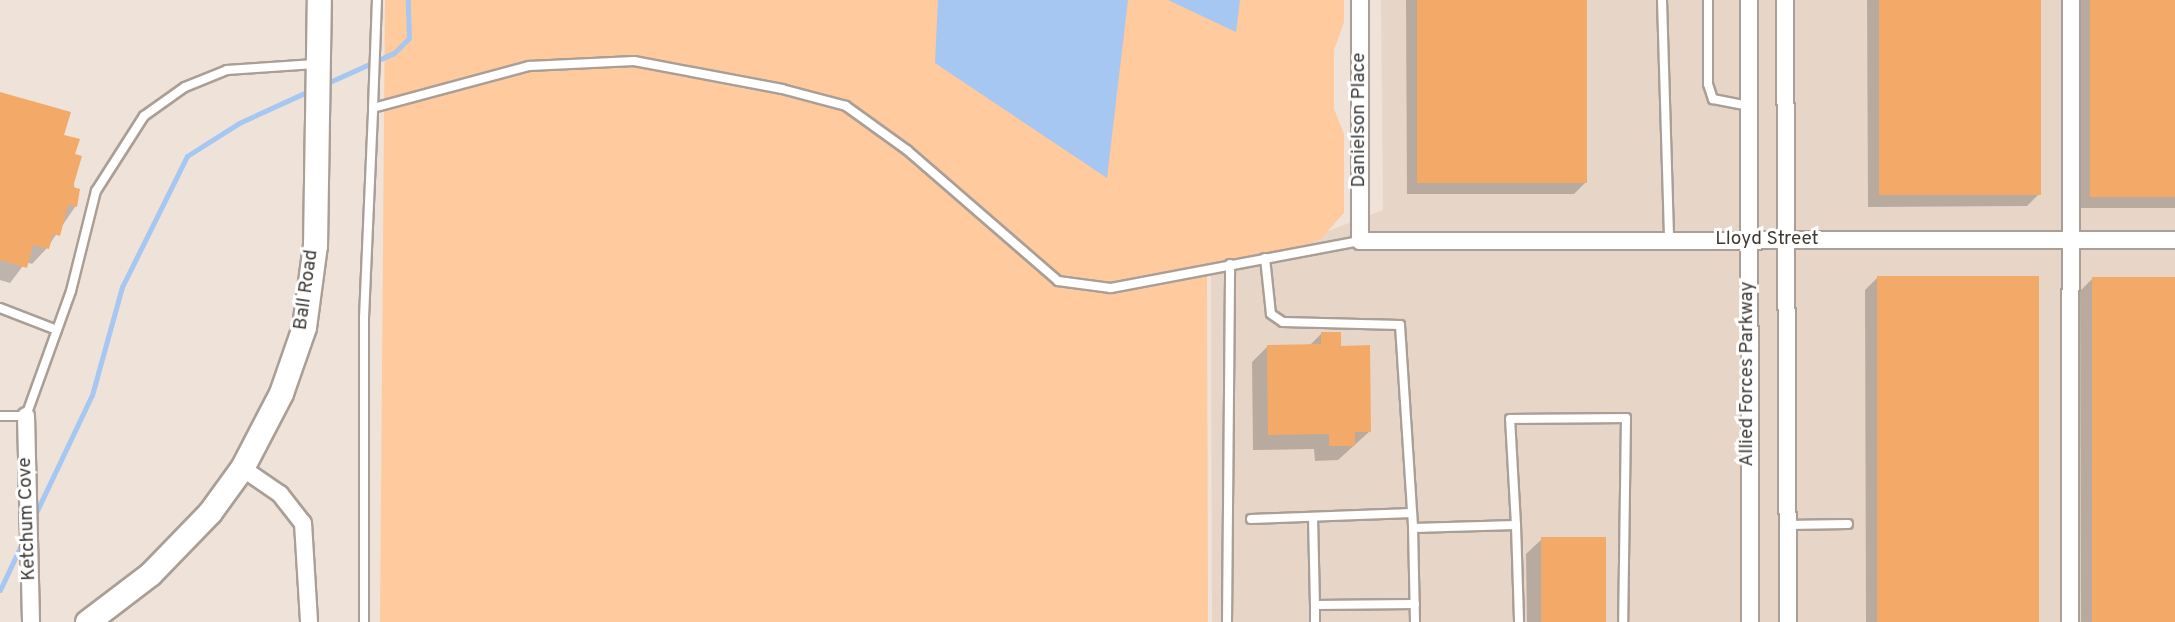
<!DOCTYPE html>
<html>
<head>
<meta charset="utf-8">
<style>
  body { margin:0 }
  #map { position:relative; width:2175px; height:622px; overflow:hidden; background:#eee2d9; font-family:Overpass,sans-serif }
  div>[style] { position:absolute }
  [style*='--x'] { left:calc(var(--x)*1px); top:calc(var(--y)*1px); width:calc(var(--w)*1px); rotate:calc(var(--a)*1deg) }
  .built>* { inset:0; background:#e7d5c7 }
  .green>* { inset:0; background:#feca9e }
  .water>* { inset:0; background:#a5c7f2 }
  .shadow>* { inset:0; background:#0003; transform-origin:0 0 }
  .stream>* { height:5px; margin:-2.5px; padding:0 2.5px; transform-origin:2.5px; border-radius:2.5px; background:#a5c7f2 }
  .building>* { inset:0; background:#f3aa69; transform-origin:0 0 }
  .roads { filter:drop-shadow(2px 0 #aa9f96) drop-shadow(-2px 0 #aa9f96) drop-shadow(0 2px #aa9f96) drop-shadow(0 -2px #aa9f96) }
  .lane>* { height:8px; margin:-4px; padding:0 4px; transform-origin:4px; border-radius:4px; background:#fff }
  .street>* { height:16px; margin:-8px; padding:0 8px; transform-origin:8px; border-radius:8px; background:#fff }
  .secondary>* { height:23px; margin:-11.5px; padding:0 11.5px; transform-origin:11.5px; border-radius:11.5px; background:#fff }
  span { translate:-50% -50%; white-space:nowrap; text-align:center; line-height:1.15; -webkit-text-stroke:6px #fff; paint-order:stroke }
  .street-label { font-size:19px; color:#3f3a36 }
</style>
</head>
<body>
<div id="map">
  <div class="built">
    <i style="clip-path:polygon(1381px 0,2175px 0,2175px 622px,1212px 622px,1211px 276px,1383px 210px)"></i>
  </div>
  <div class="green">
    <i style="clip-path:polygon(385px 0,1344px 0,1344px 22px,1334px 50px,1334px 109px,1344px 134px,1344px 213px,1320px 240px,1207px 276px,1208px 622px,380px 622px)"></i>
  </div>
  <div class="water">
    <i style="clip-path:polygon(938px 0,1128px 0,1107px 178px,935px 63px)"></i>
    <i style="clip-path:polygon(1168px 0,1240px 0,1236px 32px)"></i>
  </div>
  <div class="shadow">
    <i style="clip-path:polygon(1406px 0,1585px 0,1586px 182px,1574px 194px,1407px 194px)"></i>
    <i style="clip-path:polygon(1867px 0,2039px 0,2039px 194px,2027px 206px,1868px 207px)"></i>
    <i style="left:2079px;top:0;width:96px;height:208px"></i>
    <i style="clip-path:polygon(0 94px,62px 136px,73px 155px,75px 207px,47px 248px,32px 264px,26px 262px,10px 283px,0 280px)"></i>
    <i style="clip-path:polygon(1877px 278px,2038px 622px,1866px 622px,1865px 290px)"></i>
    <i style="clip-path:polygon(2092px 279px,2175px 279px,2175px 622px,2081px 622px,2080px 291px)"></i>
    <i style="clip-path:polygon(1322px 333px,1340px 348px,1370px 431px,1338px 460px,1315px 461px,1314px 449px,1253px 450px,1252px 362px,1267px 347px,1309px 346px)"></i>
    <i style="clip-path:polygon(1542px 539px,1605px 622px,1527px 622px,1526px 554px)"></i>
  </div>
  <div class="stream">
    <i style="--x:323;--y:85;--w:78;--a:-24.3"></i>
    <i style="--x:394;--y:53;--w:21;--a:-45"></i>
    <i style="--x:409;--y:38;--w:38;--a:-92"></i>
    <i style="--x:33;--y:519;--w:137;--a:-64.6"></i>
    <i style="--x:92;--y:395;--w:112;--a:-74.5"></i>
    <i style="--x:122;--y:287;--w:146;--a:-63.6"></i>
    <i style="--x:187;--y:156;--w:62;--a:-32.4"></i>
    <i style="--x:239;--y:123;--w:79;--a:-24.6"></i>
    <i style="--x:0;--y:590;--w:54;--a:-64.9"></i>
  </div>
  <div class="building">
    <i style="left:1417px;top:0;width:170px;height:183px"></i>
    <i style="left:1879px;top:0;width:162px;height:195px"></i>
    <i style="left:2090px;top:0;width:85px;height:197px"></i>
    <i style="clip-path:polygon(0 92px,71px 112px,64px 135px,80px 139px,75px 154px,82px 156px,73px 187px,80px 189px,77px 207px,68px 205px,60px 236px,53px 234px,49px 249px,33px 245px,27px 268px,0 260px)"></i>
    <i style="left:2039px;top:276px;width:346px;height:162px;rotate:90deg"></i>
    <i style="left:2092px;top:277px;width:83px;height:345px"></i>
    <i style="clip-path:polygon(1321px 332px,1341px 332px,1341px 346px,1370px 345px,1371px 432px,1355px 432px,1355px 446px,1329px 446px,1329px 434px,1268px 435px,1267px 345px,1321px 344px)"></i>
    <i style="left:1541px;top:537px;width:65px;height:85px"></i>
  </div>
  <div class="roads">
    <div class="lane">
      <i style="--x:1662;--y:0;--w:241;--a:88.3"></i>
      <i style="--x:1708;--y:0;--w:84;--a:90"></i>
      <i style="--x:1708;--y:84;--w:16;--a:72"></i>
      <i style="--x:1713;--y:99;--w:37;--a:11"></i>
      <i style="--x:373;--y:108;--w:108;--a:-87.9"></i>
      <i style="--x:1265;--y:258;--w:56;--a:83.9"></i>
      <i style="--x:1271;--y:314;--w:14;--a:34"></i>
      <i style="--x:1283;--y:322;--w:117;--a:1.5"></i>
      <i style="--x:1400;--y:325;--w:203;--a:86.3"></i>
      <i style="--x:0;--y:308;--w:61;--a:21.1"></i>
      <i style="--x:0;--y:416;--w:26;--a:0"></i>
      <i style="--x:26;--y:416;--w:133;--a:-70.2"></i>
      <i style="--x:71;--y:291;--w:103;--a:-76"></i>
      <i style="--x:96;--y:191;--w:89;--a:-57.4"></i>
      <i style="--x:144;--y:116;--w:50;--a:-35.3"></i>
      <i style="--x:185;--y:87;--w:45;--a:-22"></i>
      <i style="--x:227;--y:70;--w:88;--a:-3.9"></i>
      <i style="--x:1313;--y:517;--w:88;--a:88.7"></i>
      <i style="--x:1251;--y:519;--w:161;--a:-2.1"></i>
      <i style="--x:1516;--y:525;--w:97;--a:88.2"></i>
      <i style="--x:1787;--y:525;--w:61;--a:-0.9"></i>
      <i style="--x:364;--y:622;--w:304;--a:-90"></i>
      <i style="--x:364;--y:318;--w:210;--a:-87.5"></i>
      <i style="--x:373;--y:108;--w:162;--a:-15.1"></i>
      <i style="--x:529;--y:66;--w:105;--a:-2.7"></i>
      <i style="--x:634;--y:61;--w:151;--a:10.7"></i>
      <i style="--x:782;--y:89;--w:66;--a:14.9"></i>
      <i style="--x:846;--y:106;--w:75;--a:35.8"></i>
      <i style="--x:907;--y:150;--w:200;--a:40.9"></i>
      <i style="--x:1058;--y:281;--w:53;--a:7.5"></i>
      <i style="--x:1111;--y:288;--w:253;--a:-10.7"></i>
      <i style="--x:1227;--y:622;--w:358;--a:-89.5"></i>
      <i style="--x:1315;--y:622;--w:17;--a:-90"></i>
      <i style="--x:1315;--y:605;--w:100;--a:-0.6"></i>
      <i style="--x:1415;--y:622;--w:94;--a:-91.2"></i>
      <i style="--x:1413;--y:528;--w:103;--a:-1.7"></i>
      <i style="--x:1516;--y:525;--w:106;--a:-93.2"></i>
      <i style="--x:1510;--y:419;--w:116;--a:-0.5"></i>
      <i style="--x:1626;--y:418;--w:204;--a:90.8"></i>
    </div>
    <div class="street">
      <i style="--x:1360;--y:0;--w:241;--a:90"></i>
      <i style="--x:1360;--y:241;--w:815;--a:-0.07"></i>
      <i style="--x:1749;--y:0;--w:622;--a:89.91"></i>
      <i style="--x:1785;--y:0;--w:622;--a:89.72"></i>
      <i style="--x:26;--y:416;--w:206;--a:88.6"></i>
      <i style="--x:242;--y:468;--w:46;--a:34.4"></i>
      <i style="--x:280;--y:494;--w:37;--a:52"></i>
      <i style="--x:303;--y:523;--w:99;--a:86.5"></i>
      <i style="--x:2070;--y:622;--w:622;--a:-89.91"></i>
    </div>
    <div class="secondary">
      <i style="--x:87;--y:622;--w:79;--a:-37.3"></i>
      <i style="--x:150;--y:574;--w:86;--a:-45.9"></i>
      <i style="--x:210;--y:512;--w:54;--a:-54"></i>
      <i style="--x:242;--y:468;--w:85;--a:-62.5"></i>
      <i style="--x:281;--y:393;--w:70;--a:-70.8"></i>
      <i style="--x:304;--y:327;--w:83;--a:-82.4"></i>
      <i style="--x:315;--y:245;--w:245;--a:-89.1"></i>
    </div>
  </div>
  <div class="street-label">
    <span style="left:1360px;top:120px;rotate:-90deg">Danielson Place</span>
    <span style="left:1767px;top:240px">Lloyd Street</span>
    <span style="left:307px;top:290px;rotate:-82deg">Ball Road</span>
    <span style="left:1748px;top:374px;rotate:-90deg">Allied Forces Parkway</span>
    <span style="left:28px;top:519px;rotate:-92deg">Ketchum Cove</span>
  </div>
</div>
</body>
</html>
